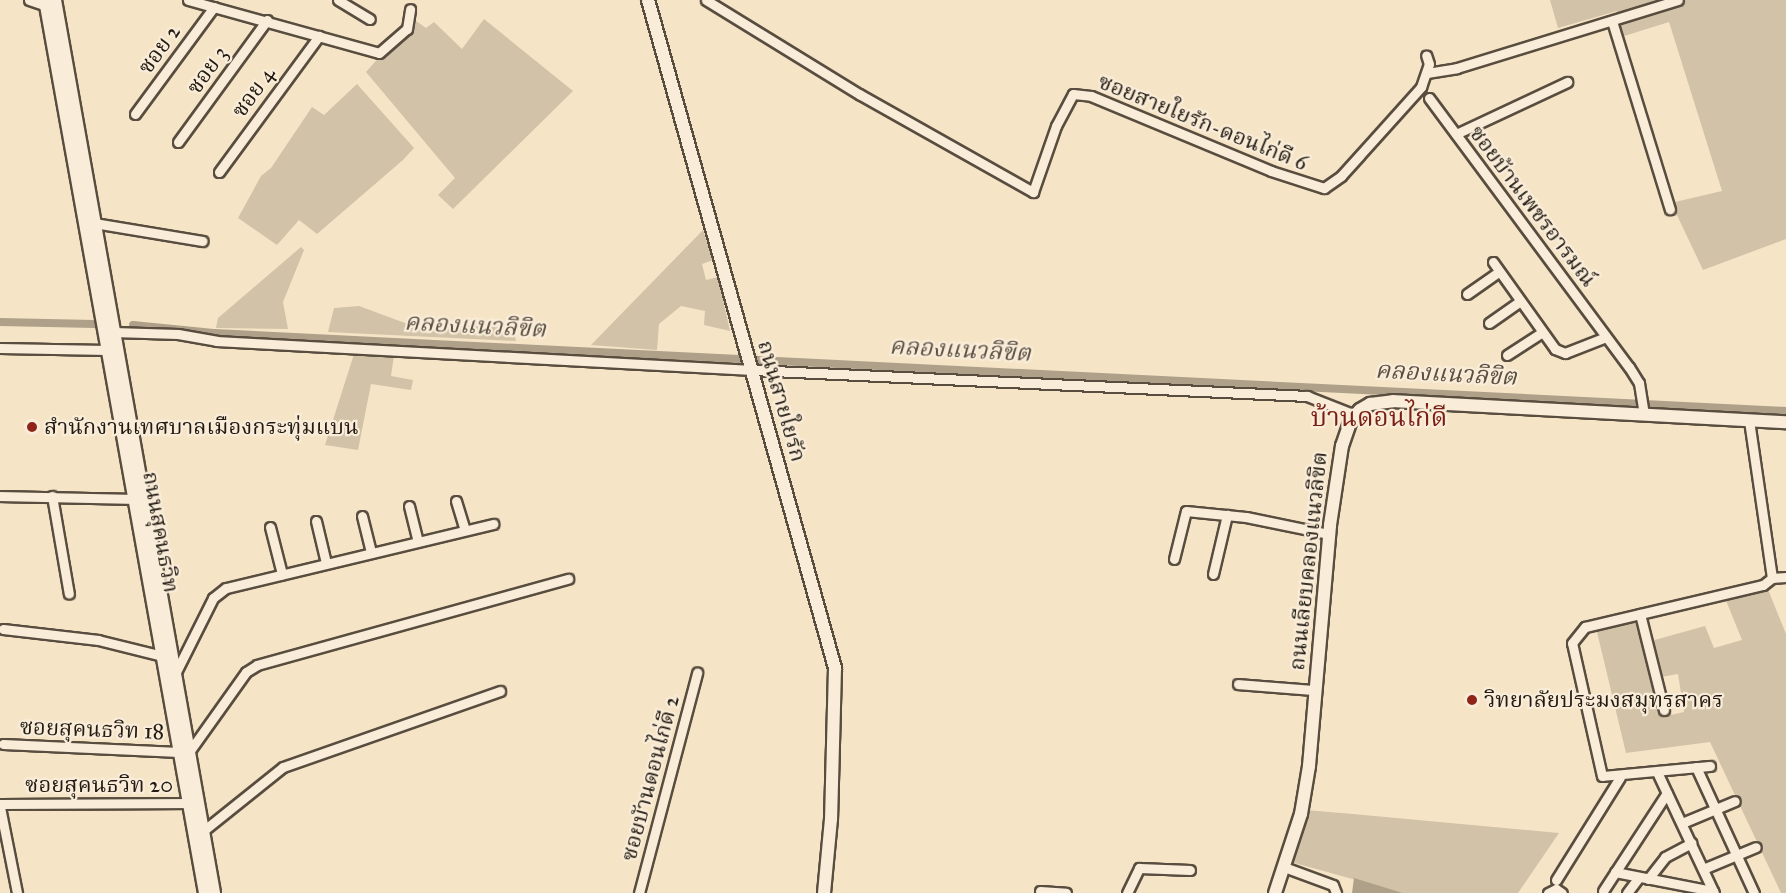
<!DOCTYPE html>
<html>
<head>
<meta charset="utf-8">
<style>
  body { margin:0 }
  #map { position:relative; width:1786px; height:893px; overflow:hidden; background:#f6e4c6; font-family:"IM FELL Great Primer","Noto Serif Thai",serif }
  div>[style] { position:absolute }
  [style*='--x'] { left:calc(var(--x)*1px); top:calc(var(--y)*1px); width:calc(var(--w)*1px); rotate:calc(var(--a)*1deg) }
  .green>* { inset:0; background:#d2c2a7 }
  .water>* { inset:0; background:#aea089 }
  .canal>* { height:8px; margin:-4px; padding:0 4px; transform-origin:4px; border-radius:4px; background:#aea089 }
  .roads { filter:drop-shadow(2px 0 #584d3f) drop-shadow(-2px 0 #584d3f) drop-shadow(0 2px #584d3f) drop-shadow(0 -2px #584d3f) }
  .street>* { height:9px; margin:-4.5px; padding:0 4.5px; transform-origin:4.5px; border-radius:4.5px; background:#f9edda }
  .secondary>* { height:12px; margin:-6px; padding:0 6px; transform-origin:6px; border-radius:6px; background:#f9edda }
  .dots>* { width:16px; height:16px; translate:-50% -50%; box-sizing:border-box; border:3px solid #f9edda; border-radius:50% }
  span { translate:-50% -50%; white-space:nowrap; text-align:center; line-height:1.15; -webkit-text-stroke:4.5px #f9edda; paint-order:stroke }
  .street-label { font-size:22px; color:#231b12 }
  .poi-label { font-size:22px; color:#231b12 }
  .left { translate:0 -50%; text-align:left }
  .water-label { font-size:24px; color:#5b5042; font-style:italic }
  .quarter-label { font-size:26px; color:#7a1f14 }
</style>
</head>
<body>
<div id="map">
  <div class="green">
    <i style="clip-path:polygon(1550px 0,1786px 0,1786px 239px,1703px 270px,1676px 213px,1675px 202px,1722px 191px,1669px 22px,1621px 37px,1617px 11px,1558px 28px)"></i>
    <i style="clip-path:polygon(413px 19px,426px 28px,434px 22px,462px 49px,484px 19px,573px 91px,453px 209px,438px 195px,455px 178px,366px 72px)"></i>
    <i style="clip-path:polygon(357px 84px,414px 148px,403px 160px,317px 234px,299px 220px,277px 245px,238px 218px,261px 176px,271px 168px,312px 107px,324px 115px)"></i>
    <i style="clip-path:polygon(703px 230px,713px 260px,702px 264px,706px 280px,718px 277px,730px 331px,704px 325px,705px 311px,681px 306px,659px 324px,657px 350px,591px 345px)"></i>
    <i style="clip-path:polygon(301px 247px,304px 250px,283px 302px,288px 329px,216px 328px,218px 318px)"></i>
    <i style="clip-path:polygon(359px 306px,405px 323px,513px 328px,516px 341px,328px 332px,334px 308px)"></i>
    <i style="clip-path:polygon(354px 354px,394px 355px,391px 376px,413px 380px,411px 390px,371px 384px,358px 450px,325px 445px)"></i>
    <i style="clip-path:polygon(1767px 587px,1786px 634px,1786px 893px,1781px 893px,1710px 742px,1626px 753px,1596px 628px,1634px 618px,1662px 717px,1684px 712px,1678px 674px,1661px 677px,1651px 641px,1705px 626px,1714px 648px,1742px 640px,1725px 598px)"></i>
    <i style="clip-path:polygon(1306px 810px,1353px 814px,1559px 833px,1518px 893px,1403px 893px,1291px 862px)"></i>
  </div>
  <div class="water">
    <i style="clip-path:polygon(1354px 878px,1357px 879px,1403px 893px,1352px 893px)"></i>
  </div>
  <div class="canal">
    <i style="--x:0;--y:322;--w:95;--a:1.2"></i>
    <i style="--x:133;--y:325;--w:81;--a:5.6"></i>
    <i style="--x:214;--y:333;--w:1574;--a:2.84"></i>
  </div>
  <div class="roads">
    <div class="street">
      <i style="--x:29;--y:0;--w:18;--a:19"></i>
      <i style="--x:188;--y:0;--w:198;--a:15.5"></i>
      <i style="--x:379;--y:53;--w:37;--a:-41"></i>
      <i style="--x:407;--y:29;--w:20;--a:-81"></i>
      <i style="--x:338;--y:0;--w:37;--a:31"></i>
      <i style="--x:706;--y:0;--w:180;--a:31.6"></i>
      <i style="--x:859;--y:94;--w:200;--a:29.4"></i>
      <i style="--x:1033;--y:192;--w:70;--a:-70.8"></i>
      <i style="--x:1056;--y:126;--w:36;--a:-62"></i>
      <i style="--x:1073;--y:94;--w:18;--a:6"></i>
      <i style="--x:1091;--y:96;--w:195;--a:22.6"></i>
      <i style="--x:1271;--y:171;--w:56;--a:17.8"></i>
      <i style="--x:1324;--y:188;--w:21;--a:-35"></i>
      <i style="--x:1341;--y:176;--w:120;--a:-48"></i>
      <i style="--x:1421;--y:87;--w:24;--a:-71"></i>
      <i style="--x:1429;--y:64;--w:9;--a:-108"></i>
      <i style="--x:1612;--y:21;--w:197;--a:72.9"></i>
      <i style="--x:1427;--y:73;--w:30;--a:-9"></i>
      <i style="--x:1457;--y:68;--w:231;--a:-17.1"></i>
      <i style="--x:1429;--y:98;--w:335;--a:53.4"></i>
      <i style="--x:1629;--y:367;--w:19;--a:58"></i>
      <i style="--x:1639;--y:383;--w:32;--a:81"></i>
      <i style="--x:135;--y:114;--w:133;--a:-53.6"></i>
      <i style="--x:1456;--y:134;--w:123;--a:-25.1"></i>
      <i style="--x:178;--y:142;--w:151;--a:-53.9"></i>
      <i style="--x:219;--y:172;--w:169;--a:-53.7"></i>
      <i style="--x:94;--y:223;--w:110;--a:9.4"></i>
      <i style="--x:1493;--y:262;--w:107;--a:54.5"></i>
      <i style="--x:1555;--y:349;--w:11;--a:22"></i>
      <i style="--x:1565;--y:353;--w:44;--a:-21.3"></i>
      <i style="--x:1467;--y:294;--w:39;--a:-35"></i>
      <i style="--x:1489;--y:323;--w:37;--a:-35"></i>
      <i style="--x:113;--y:332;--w:65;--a:1.8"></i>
      <i style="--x:178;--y:334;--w:39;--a:10"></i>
      <i style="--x:216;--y:341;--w:537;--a:3.1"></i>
      <i style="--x:752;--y:370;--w:556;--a:2.68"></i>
      <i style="--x:1307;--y:396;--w:52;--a:21.6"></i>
      <i style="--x:0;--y:348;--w:107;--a:1.1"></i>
      <i style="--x:1507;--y:355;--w:40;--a:-32.9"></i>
      <i style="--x:0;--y:496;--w:133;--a:1.3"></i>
      <i style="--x:52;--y:496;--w:99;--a:80.2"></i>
      <i style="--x:456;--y:501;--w:30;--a:73"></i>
      <i style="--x:409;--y:506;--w:36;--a:76"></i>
      <i style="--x:362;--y:516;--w:38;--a:76"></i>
      <i style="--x:316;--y:521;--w:43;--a:76.6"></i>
      <i style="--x:270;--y:527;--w:49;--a:75.7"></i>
      <i style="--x:1174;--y:559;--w:49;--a:-76"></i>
      <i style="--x:1186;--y:511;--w:60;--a:5.7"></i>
      <i style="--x:1246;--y:517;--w:85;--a:11.6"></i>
      <i style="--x:1213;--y:574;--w:61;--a:-76.7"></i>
      <i style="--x:1772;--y:578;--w:14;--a:-4"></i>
      <i style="--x:1640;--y:614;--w:99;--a:76"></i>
      <i style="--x:3;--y:629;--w:96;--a:6.6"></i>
      <i style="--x:98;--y:640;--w:66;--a:14"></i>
      <i style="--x:175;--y:674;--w:85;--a:-63.4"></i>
      <i style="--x:213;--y:598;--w:16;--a:-38"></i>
      <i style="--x:226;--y:588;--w:275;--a:-13.5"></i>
      <i style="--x:1238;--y:684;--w:77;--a:4.5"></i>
      <i style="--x:3;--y:744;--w:176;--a:2.6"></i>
      <i style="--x:189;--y:752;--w:98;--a:-54.5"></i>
      <i style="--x:246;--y:672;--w:13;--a:-32"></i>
      <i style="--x:257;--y:665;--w:323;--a:-15.5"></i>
      <i style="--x:1710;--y:766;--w:108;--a:174.7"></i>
      <i style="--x:1602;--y:776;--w:136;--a:-102.7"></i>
      <i style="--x:1572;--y:643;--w:21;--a:-51"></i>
      <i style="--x:1585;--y:627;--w:183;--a:-13.3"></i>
      <i style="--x:1763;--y:585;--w:11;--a:-38"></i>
      <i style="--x:1772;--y:578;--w:159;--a:-98.3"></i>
      <i style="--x:1696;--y:767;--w:139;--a:65.3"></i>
      <i style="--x:1657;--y:772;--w:134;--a:64.8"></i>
      <i style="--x:0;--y:804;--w:195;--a:-0.3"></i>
      <i style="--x:0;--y:807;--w:88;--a:78.8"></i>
      <i style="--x:1682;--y:823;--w:57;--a:-22.5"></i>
      <i style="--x:203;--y:831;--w:102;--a:-38.7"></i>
      <i style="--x:283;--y:767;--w:230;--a:-19.3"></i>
      <i style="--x:1284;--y:867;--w:52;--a:20.2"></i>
      <i style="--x:1333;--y:885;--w:9;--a:69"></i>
      <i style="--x:1703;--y:869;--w:57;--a:-22.5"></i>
      <i style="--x:1615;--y:872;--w:100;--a:11"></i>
      <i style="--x:1648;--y:879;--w:28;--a:-52"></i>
      <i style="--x:1665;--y:857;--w:30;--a:-28"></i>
      <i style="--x:1556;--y:880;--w:121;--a:-58.1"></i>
      <i style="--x:1040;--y:891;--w:26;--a:4"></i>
      <i style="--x:1603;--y:891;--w:117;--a:-56.9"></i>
      <i style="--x:639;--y:893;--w:228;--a:-75.2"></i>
      <i style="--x:1127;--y:893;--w:28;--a:-64"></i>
      <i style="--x:1139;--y:868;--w:51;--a:2.2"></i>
      <i style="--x:1548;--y:893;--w:9;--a:-27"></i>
      <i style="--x:1556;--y:889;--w:7;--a:34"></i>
      <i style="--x:1627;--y:893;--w:20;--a:-53"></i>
    </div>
    <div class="secondary">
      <i style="--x:45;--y:0;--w:907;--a:79.84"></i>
      <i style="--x:55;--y:0;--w:907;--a:79.9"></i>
      <i style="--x:648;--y:0;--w:694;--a:74.36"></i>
      <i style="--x:835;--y:668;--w:151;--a:91.5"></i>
      <i style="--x:831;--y:819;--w:74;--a:95.4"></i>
      <i style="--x:1275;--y:893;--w:83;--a:-71.8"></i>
      <i style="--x:1301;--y:814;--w:49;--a:-80.5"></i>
      <i style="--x:1309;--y:766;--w:242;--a:-85"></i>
      <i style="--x:1330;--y:525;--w:80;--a:-81.4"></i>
      <i style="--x:1342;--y:446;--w:28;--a:-71"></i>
      <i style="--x:1351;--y:420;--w:13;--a:-48"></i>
      <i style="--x:1360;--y:410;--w:12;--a:-31"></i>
      <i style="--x:1370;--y:404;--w:23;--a:-7"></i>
      <i style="--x:1393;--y:401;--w:394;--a:3.1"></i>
    </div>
  </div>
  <div class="dots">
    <i style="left:32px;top:427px;background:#8f2418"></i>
    <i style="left:1472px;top:700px;background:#8f2418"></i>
  </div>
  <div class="street-label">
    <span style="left:159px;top:49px;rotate:-54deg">ซอย 2</span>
    <span style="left:207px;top:70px;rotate:-54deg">ซอย 3</span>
    <span style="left:253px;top:92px;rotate:-54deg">ซอย 4</span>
    <span style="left:1203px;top:122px;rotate:22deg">ซอยสายใยรัก-ดอนไก่ดี 6</span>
    <span style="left:1533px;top:206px;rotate:53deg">ซอยบ้านเพชรอารมณ์</span>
    <span style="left:782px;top:401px;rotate:74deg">ถนนสายใยรัก</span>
    <span style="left:161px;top:532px;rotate:80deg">ถนนสุคนธวิท</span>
    <span style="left:1308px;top:561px;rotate:-84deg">ถนนเลียบคลองแนวลิขิต</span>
    <span style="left:92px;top:729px;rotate:2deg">ซอยสุคนธวิท 18</span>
    <span style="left:650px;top:778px;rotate:-75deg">ซอยบัานดอนไก่ดี 2</span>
    <span style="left:99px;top:785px">ซอยสุคนธวิท 20</span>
  </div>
  <div class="poi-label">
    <span class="left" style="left:44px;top:427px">สำนักงานเทศบาลเมืองกระทุ่มแบน</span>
    <span class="left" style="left:1484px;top:700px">วิทยาลัยประมงสมุทรสาคร</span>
  </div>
  <div class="water-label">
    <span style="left:475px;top:326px;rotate:3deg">คลองแนวลิขิต</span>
    <span style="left:960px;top:350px;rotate:3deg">คลองแนวลิขิต</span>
    <span style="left:1446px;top:374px;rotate:3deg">คลองแนวลิขิต</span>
  </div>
  <div class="quarter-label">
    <span style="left:1379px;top:418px">บ้านดอนไก่ดี</span>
  </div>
</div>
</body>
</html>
